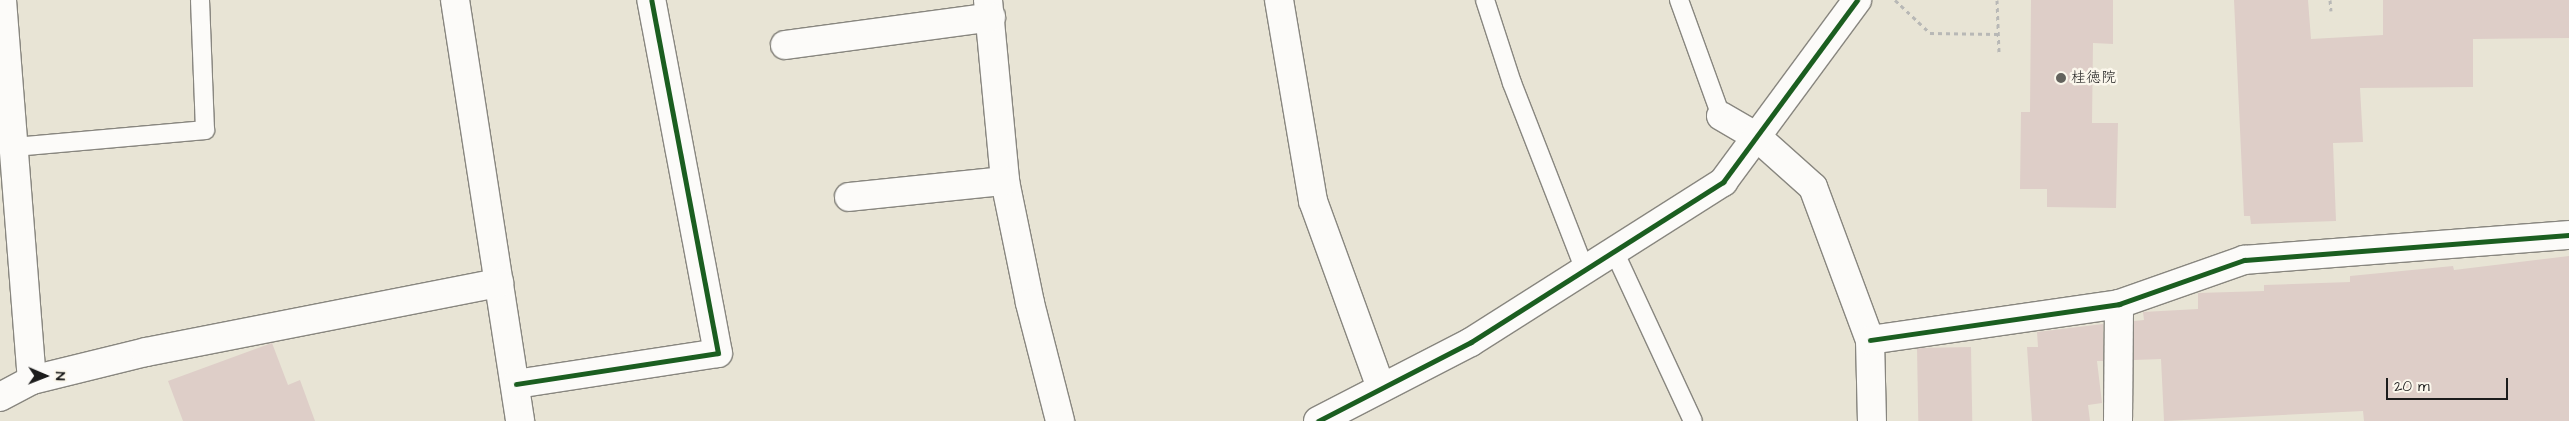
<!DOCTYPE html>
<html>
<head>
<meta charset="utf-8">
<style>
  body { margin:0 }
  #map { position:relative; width:2569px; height:421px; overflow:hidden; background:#e8e4d5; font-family:"Architects Daughter","Klee One",sans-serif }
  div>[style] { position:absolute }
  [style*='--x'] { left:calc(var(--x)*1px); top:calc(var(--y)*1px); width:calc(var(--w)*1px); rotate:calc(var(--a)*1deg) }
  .building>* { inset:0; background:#decec8; transform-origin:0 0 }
  .path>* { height:3px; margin-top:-1.5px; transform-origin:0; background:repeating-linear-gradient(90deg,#b8b8b6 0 4px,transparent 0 8px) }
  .roads { filter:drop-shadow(1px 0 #88867f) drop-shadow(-1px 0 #88867f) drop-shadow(0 1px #88867f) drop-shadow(0 -1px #88867f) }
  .service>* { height:18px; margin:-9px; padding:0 9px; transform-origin:9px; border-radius:9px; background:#fcfbf9 }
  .minor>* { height:28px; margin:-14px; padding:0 14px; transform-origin:14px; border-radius:14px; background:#fcfbf9 }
  .cycleway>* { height:5px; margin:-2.5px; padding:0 2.5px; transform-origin:2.5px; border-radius:2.5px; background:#1b5e20 }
  .dots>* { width:14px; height:14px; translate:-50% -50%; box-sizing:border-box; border:2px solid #fbf7ec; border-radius:50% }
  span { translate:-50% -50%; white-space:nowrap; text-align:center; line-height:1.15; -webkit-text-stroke:5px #fbf7ec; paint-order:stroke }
  .poi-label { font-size:15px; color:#1c1c1c }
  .left { translate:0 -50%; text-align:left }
  .north { position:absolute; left:20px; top:351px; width:50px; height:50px; -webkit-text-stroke:4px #fbf7ec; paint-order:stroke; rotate:91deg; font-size:14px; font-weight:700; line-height:20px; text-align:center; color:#1c1c1c }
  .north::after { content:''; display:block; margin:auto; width:18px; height:22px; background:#1c1c1c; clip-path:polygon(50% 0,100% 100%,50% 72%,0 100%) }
  .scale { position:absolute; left:2386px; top:378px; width:122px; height:22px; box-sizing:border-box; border:2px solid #1c1c1c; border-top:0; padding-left:6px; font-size:15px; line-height:18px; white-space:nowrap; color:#1c1c1c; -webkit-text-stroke:4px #fbf7ec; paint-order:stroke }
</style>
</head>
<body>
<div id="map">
  <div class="building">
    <i style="clip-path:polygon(2031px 0,2113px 0,2113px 44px,2093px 43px,2092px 123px,2118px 123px,2116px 208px,2047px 207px,2047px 189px,2020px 189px,2021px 112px,2030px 112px)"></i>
    <i style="clip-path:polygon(2234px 0,2308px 0,2311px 39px,2383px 35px,2383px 0,2569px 0,2569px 38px,2473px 39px,2473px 87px,2360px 88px,2363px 142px,2333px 143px,2336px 221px,2251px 224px,2250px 216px,2244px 216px)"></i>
    <i style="clip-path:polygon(2569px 256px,2569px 421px,2364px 421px,2363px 411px,2164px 421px,2161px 359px,2134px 360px,2134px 321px,2144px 320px,2143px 312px,2198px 309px,2198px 293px,2264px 291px,2264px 285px,2350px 282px,2350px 276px,2453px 266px,2454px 270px)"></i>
    <i style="clip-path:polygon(2103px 324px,2103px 361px,2097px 361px,2102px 403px,2088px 405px,2090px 421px,2032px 421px,2027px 347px,2038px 347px,2037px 332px)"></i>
    <i style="clip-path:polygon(272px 343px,288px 385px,300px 380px,315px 421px,183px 421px,168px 381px)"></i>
    <i style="left:1971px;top:347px;width:74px;height:54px;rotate:89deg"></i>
  </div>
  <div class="path">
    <i style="--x:1895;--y:0;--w:48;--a:43.3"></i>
    <i style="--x:1930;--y:33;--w:68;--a:0.8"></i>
    <i style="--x:1997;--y:0;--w:52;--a:87.8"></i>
    <i style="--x:2330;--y:0;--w:11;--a:85"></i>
  </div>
  <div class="roads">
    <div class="service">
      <i style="--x:1485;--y:0;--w:87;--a:72"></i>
      <i style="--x:1512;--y:83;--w:201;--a:68.7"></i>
      <i style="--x:1679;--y:0;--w:123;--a:70.1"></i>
      <i style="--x:15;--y:147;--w:191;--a:-5.1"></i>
      <i style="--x:205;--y:130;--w:130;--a:-92.2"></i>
      <i style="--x:1614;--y:251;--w:187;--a:65.1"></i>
    </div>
    <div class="minor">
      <i style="--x:2;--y:0;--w:381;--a:85.5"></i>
      <i style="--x:455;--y:0;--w:426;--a:81.2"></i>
      <i style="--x:988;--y:0;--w:182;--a:84.6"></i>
      <i style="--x:1005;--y:181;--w:125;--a:78.4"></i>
      <i style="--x:1030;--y:303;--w:122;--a:75.7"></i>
      <i style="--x:1279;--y:0;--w:204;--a:80.4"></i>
      <i style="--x:1313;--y:201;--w:199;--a:70"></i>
      <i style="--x:785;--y:45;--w:208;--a:-7.7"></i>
      <i style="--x:1721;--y:116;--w:42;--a:30.3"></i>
      <i style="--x:1757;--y:137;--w:75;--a:41.8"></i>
      <i style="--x:1813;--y:187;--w:163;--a:69.6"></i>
      <i style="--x:1870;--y:340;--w:81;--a:88.6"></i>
      <i style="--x:849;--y:197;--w:157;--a:-5.9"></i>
      <i style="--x:1870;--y:340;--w:252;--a:-8.2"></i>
      <i style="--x:2119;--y:304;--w:133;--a:-19.4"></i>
      <i style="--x:2244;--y:260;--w:326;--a:-4.4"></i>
      <i style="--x:516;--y:384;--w:204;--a:-8.7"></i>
      <i style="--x:718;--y:353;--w:359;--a:-100.7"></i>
      <i style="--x:0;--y:397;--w:36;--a:-28"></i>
      <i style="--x:32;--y:380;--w:117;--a:-13.8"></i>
      <i style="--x:146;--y:352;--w:360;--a:-11.1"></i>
      <i style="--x:1318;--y:421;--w:172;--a:-27.3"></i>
      <i style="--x:1471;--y:342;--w:299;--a:-32.4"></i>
      <i style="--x:1723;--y:182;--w:226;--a:-53.6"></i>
      <i style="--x:2118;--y:421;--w:117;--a:-89.5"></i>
    </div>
  </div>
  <div class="cycleway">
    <i style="--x:1870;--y:340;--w:252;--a:-8.2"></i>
    <i style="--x:2119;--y:304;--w:133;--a:-19.4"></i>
    <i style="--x:2244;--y:260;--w:326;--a:-4.4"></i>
    <i style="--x:516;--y:384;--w:204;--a:-8.7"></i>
    <i style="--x:718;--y:353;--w:359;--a:-100.7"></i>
    <i style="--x:1318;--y:421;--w:172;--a:-27.3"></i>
    <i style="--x:1471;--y:342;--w:299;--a:-32.4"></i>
    <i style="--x:1723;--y:182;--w:226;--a:-53.6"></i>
  </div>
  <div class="dots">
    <i style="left:2061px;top:78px;background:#63625d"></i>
  </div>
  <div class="poi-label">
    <span class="left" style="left:2071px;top:78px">桂徳院</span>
  </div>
  <div class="north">N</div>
  <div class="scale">20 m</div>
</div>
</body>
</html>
